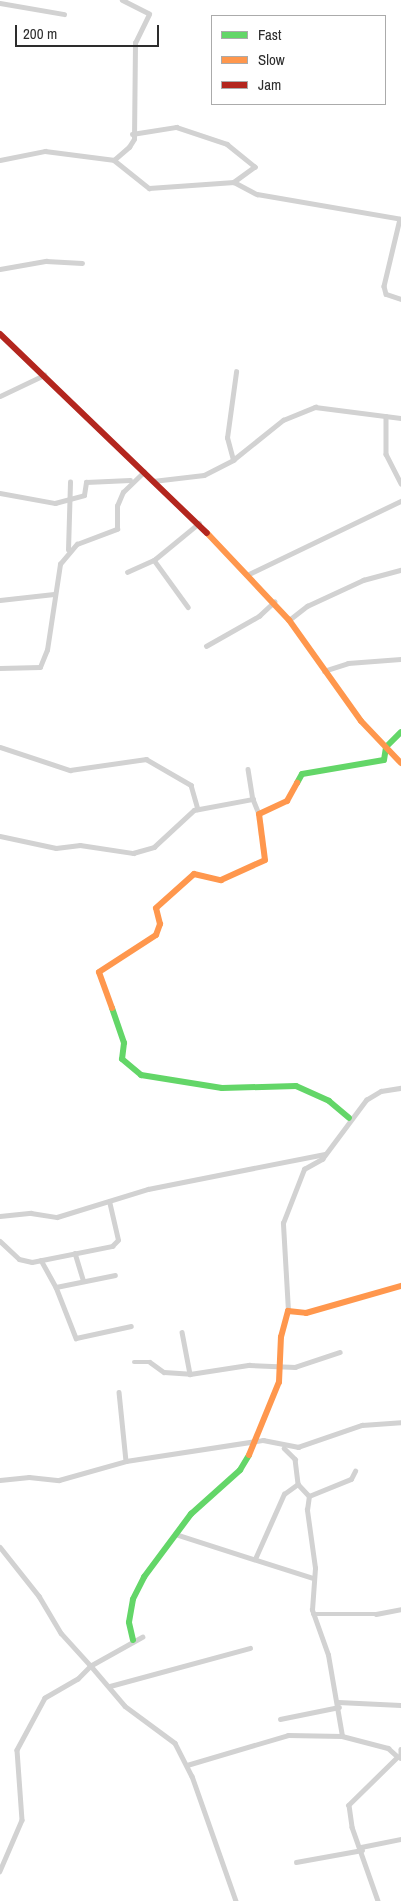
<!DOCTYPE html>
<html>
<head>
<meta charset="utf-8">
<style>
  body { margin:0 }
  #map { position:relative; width:401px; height:1901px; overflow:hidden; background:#fff; font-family:"Archivo Narrow",sans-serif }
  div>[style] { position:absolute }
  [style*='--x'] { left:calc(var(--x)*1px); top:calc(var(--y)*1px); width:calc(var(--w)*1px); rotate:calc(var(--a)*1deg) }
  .street>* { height:4.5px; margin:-2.25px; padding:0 2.25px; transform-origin:2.25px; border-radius:2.25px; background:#d2d2d2 }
  .fast>* { height:6px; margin:-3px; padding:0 3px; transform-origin:3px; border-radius:3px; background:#63d668 }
  .slow>* { height:6px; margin:-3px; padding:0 3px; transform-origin:3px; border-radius:3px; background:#ff974d }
  .jam>* { height:6px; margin:-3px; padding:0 3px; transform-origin:3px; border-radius:3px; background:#b3261e }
  span { translate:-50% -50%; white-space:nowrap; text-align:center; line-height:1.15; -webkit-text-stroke:5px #fff; paint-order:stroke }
  .legend { position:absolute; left:211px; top:15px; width:175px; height:90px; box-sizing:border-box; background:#fff; border:1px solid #ababab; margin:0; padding:6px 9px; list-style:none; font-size:15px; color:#2d2d2d }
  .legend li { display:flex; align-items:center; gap:10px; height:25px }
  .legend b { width:25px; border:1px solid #ababab }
  .scale { position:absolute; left:15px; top:25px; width:144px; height:22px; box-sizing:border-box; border:2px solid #2d2d2d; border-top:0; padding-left:6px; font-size:15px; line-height:18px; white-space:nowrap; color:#2d2d2d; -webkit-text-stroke:4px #fff; paint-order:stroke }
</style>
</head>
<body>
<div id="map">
  <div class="street">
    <i style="--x:0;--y:3;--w:65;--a:9.8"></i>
    <i style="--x:132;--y:134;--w:45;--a:-9"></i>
    <i style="--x:176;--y:127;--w:54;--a:18.4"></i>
    <i style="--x:227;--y:144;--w:36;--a:39"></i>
    <i style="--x:255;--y:167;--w:26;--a:144"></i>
    <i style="--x:0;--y:160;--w:46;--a:-11.3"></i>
    <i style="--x:45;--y:151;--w:70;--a:7.4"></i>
    <i style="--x:114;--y:160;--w:20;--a:-41"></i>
    <i style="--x:129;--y:147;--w:9;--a:-58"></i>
    <i style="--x:134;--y:139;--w:96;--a:-89.4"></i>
    <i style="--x:135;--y:43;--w:32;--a:-64"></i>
    <i style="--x:149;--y:14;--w:30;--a:-153"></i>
    <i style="--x:114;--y:160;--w:45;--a:38.7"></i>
    <i style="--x:149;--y:188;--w:85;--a:-4"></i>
    <i style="--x:234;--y:182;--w:26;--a:28"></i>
    <i style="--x:257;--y:194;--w:146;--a:9.8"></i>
    <i style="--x:400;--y:219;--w:69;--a:103.4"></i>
    <i style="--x:384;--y:286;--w:8;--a:76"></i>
    <i style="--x:386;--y:294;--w:16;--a:18"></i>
    <i style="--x:0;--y:269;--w:47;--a:-9.9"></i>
    <i style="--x:46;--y:261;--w:36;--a:3"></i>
    <i style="--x:0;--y:396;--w:49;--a:-25.5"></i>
    <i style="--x:386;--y:416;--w:38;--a:90"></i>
    <i style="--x:386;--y:454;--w:33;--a:63"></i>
    <i style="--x:233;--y:460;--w:23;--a:-105"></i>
    <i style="--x:227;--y:438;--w:67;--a:-82.2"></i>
    <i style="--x:153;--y:481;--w:51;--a:-6.7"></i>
    <i style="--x:204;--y:475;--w:33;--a:-27"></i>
    <i style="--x:233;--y:460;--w:64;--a:-38.7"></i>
    <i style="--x:283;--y:420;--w:35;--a:-22"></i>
    <i style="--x:315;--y:407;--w:87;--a:7.3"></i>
    <i style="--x:0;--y:493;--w:56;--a:10.3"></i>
    <i style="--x:55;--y:503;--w:30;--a:-15"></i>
    <i style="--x:84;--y:495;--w:13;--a:-81"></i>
    <i style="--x:86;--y:482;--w:44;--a:-2.6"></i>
    <i style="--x:68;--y:550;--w:68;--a:-88.3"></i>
    <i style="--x:154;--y:560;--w:58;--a:54.1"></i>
    <i style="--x:127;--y:572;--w:30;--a:-24"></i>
    <i style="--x:154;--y:560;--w:58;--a:-39.4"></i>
    <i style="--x:249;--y:574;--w:169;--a:-25.7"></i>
    <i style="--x:0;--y:600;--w:54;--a:-6.3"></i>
    <i style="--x:289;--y:620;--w:23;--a:-38"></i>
    <i style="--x:307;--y:606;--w:62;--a:-24.9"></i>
    <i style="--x:363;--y:580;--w:39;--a:-15"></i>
    <i style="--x:206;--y:646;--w:61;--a:-29.5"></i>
    <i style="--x:259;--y:616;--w:21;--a:-43"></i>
    <i style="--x:0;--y:668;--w:40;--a:-1.4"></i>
    <i style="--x:40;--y:667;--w:18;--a:-68"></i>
    <i style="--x:47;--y:650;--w:87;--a:-81.4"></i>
    <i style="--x:60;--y:564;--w:26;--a:-50"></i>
    <i style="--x:77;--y:544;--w:43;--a:-20.6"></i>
    <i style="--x:117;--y:529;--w:23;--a:-90"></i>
    <i style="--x:117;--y:506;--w:15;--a:-67"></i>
    <i style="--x:123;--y:492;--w:29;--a:-44"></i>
    <i style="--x:324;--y:671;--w:25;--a:-18"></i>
    <i style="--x:348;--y:663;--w:53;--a:-4.3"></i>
    <i style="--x:0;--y:747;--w:74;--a:18.2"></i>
    <i style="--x:70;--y:770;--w:77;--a:-8.2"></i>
    <i style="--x:146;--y:759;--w:52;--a:30"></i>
    <i style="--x:191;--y:785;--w:25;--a:74"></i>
    <i style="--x:248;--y:769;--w:30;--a:81"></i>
    <i style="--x:0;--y:836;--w:57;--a:12.1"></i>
    <i style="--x:56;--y:848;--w:24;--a:-7"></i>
    <i style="--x:80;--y:845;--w:54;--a:8.6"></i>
    <i style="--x:133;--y:853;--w:22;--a:-16"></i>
    <i style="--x:154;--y:847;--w:54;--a:-42.8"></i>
    <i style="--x:194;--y:810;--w:60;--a:-10.6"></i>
    <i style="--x:253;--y:799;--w:16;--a:68"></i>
    <i style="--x:0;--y:1216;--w:31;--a:-6"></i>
    <i style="--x:31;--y:1213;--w:26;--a:9"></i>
    <i style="--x:57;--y:1217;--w:95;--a:-17.1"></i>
    <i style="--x:148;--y:1189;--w:180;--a:-11.2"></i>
    <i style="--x:0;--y:1241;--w:26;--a:43"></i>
    <i style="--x:19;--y:1259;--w:13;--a:13"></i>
    <i style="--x:32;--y:1262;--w:82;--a:-11.3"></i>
    <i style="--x:112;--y:1246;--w:8;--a:-45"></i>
    <i style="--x:118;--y:1240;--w:39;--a:-103"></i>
    <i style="--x:75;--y:1253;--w:28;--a:73"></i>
    <i style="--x:41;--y:1260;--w:31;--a:61"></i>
    <i style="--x:56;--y:1287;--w:60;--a:-11.5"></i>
    <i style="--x:56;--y:1287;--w:55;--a:68.6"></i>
    <i style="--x:76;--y:1338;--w:56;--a:-12.3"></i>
    <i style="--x:288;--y:1311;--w:88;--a:-93.3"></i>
    <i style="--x:283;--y:1223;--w:58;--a:-68.7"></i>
    <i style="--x:304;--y:1169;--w:21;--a:-29"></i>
    <i style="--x:322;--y:1159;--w:74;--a:-53.3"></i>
    <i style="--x:366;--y:1100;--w:17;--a:-31"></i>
    <i style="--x:381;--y:1091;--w:20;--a:-9"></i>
    <i style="--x:182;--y:1332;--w:43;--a:79.2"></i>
    <i style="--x:134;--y:1362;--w:16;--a:0"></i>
    <i style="--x:150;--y:1362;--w:17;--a:36"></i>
    <i style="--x:164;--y:1372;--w:26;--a:4"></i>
    <i style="--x:190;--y:1374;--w:60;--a:-8.7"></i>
    <i style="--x:249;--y:1365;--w:46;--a:2.5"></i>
    <i style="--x:295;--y:1367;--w:47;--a:-18.4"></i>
    <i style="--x:119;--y:1392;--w:69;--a:84.2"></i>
    <i style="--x:284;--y:1448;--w:16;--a:45"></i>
    <i style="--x:295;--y:1459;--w:25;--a:83"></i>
    <i style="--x:0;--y:1480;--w:29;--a:-6"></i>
    <i style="--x:29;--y:1477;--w:30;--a:6"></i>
    <i style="--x:59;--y:1480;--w:70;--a:-15.8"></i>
    <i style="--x:126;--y:1461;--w:139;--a:-8.7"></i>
    <i style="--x:263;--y:1440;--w:36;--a:11"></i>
    <i style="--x:298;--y:1447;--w:68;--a:-19"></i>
    <i style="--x:362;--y:1425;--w:39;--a:-4"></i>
    <i style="--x:175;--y:1534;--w:145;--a:17.7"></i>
    <i style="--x:0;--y:1547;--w:63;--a:51.5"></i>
    <i style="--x:39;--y:1596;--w:43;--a:59.3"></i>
    <i style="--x:61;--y:1633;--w:45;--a:47.7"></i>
    <i style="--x:91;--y:1666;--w:18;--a:135"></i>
    <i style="--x:78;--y:1679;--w:38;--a:150"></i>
    <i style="--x:45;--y:1698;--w:59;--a:118.3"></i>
    <i style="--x:17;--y:1750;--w:70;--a:85.9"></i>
    <i style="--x:22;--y:1820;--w:56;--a:113.3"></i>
    <i style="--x:255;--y:1559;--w:71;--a:-66"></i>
    <i style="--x:284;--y:1494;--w:17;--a:-36"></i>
    <i style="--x:298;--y:1484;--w:16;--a:47"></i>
    <i style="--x:313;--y:1614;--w:63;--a:0"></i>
    <i style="--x:376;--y:1614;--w:25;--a:-11"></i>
    <i style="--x:143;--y:1637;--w:60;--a:150.9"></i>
    <i style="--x:91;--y:1666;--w:52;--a:49.6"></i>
    <i style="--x:125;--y:1706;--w:62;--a:36.5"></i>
    <i style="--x:175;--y:1743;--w:37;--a:63"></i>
    <i style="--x:192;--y:1776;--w:133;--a:70.6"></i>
    <i style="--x:110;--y:1686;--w:145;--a:-15.2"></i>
    <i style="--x:338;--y:1702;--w:63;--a:2.7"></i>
    <i style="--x:280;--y:1719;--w:60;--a:-11.5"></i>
    <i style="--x:342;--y:1736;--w:82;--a:-99.8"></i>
    <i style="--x:328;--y:1655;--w:48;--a:-109.6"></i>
    <i style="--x:312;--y:1610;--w:42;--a:-85.9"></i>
    <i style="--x:315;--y:1568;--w:59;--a:-97.9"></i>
    <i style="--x:307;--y:1510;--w:14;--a:-82"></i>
    <i style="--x:309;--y:1496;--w:45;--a:-22"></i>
    <i style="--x:351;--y:1479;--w:9;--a:-63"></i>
    <i style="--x:401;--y:1749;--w:9;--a:90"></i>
    <i style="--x:187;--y:1765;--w:105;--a:-16.5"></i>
    <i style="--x:288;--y:1735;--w:54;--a:1.1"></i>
    <i style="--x:342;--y:1736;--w:48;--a:14.6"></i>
    <i style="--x:388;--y:1748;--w:13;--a:42"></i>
    <i style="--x:398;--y:1757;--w:69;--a:135.6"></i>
    <i style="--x:349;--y:1805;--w:22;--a:82"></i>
    <i style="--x:352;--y:1827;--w:78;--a:70.6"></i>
    <i style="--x:361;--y:1847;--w:41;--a:-11.3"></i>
    <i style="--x:296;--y:1862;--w:67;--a:-10.3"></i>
  </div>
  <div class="fast">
    <i style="--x:297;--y:783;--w:10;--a:-61"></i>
    <i style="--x:302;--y:774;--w:83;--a:-9.7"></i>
    <i style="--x:384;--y:760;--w:13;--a:-81"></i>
    <i style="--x:386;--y:747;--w:21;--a:-45"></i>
    <i style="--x:112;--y:1008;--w:37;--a:71"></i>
    <i style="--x:124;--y:1043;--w:16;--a:97"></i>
    <i style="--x:122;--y:1059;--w:25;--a:40"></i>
    <i style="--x:141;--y:1075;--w:82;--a:9.1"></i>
    <i style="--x:222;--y:1088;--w:74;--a:-1.5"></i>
    <i style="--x:296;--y:1086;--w:36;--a:24"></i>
    <i style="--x:329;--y:1101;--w:26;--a:40"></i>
    <i style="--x:133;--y:1640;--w:18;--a:-103"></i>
    <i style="--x:129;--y:1622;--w:23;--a:-80"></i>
    <i style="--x:133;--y:1599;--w:25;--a:-63"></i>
    <i style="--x:144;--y:1577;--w:79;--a:-53.3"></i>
    <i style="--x:191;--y:1514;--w:66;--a:-41.9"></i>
    <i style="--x:240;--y:1470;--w:17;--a:-59"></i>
  </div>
  <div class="slow">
    <i style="--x:207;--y:533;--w:120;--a:46.7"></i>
    <i style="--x:289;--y:620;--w:124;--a:54.5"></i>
    <i style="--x:361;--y:721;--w:58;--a:46.4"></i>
    <i style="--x:112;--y:1008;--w:38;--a:-110"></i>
    <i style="--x:99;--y:972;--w:68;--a:-33"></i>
    <i style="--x:156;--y:935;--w:12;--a:-70"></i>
    <i style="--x:160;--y:924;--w:16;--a:-104"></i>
    <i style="--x:156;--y:908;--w:51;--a:-41.8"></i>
    <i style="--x:194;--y:874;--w:28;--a:13"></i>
    <i style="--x:221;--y:880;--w:48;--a:-24.4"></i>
    <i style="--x:265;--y:860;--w:46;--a:-97.4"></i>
    <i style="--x:259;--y:814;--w:31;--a:-25"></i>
    <i style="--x:287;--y:801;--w:21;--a:-61"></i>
    <i style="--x:249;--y:1455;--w:79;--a:-67.7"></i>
    <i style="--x:279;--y:1382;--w:45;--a:-87.5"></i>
    <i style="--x:281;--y:1337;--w:27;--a:-75"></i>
    <i style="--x:288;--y:1311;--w:18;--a:6"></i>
    <i style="--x:306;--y:1313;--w:99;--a:-15.9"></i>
  </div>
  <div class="jam">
    <i style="--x:0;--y:334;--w:287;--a:43.9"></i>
  </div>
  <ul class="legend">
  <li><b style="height:6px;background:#63d668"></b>Fast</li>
  <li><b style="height:6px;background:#ff974d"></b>Slow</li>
  <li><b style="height:6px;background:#b3261e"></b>Jam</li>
  </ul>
  <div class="scale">200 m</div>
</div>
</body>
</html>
